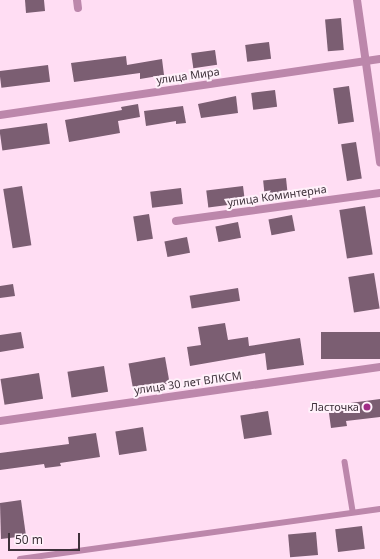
<!DOCTYPE html>
<html>
<head>
<meta charset="utf-8">
<style>
  body { margin:0 }
  #map { position:relative; width:380px; height:559px; overflow:hidden; background:#ffddf3; font-family:"Noto Sans",sans-serif }
  div>[style] { position:absolute }
  [style*='--x'] { left:calc(var(--x)*1px); top:calc(var(--y)*1px); width:calc(var(--w)*1px); rotate:calc(var(--a)*1deg) }
  .building>* { inset:0; background:#7b5e72; transform-origin:0 0 }
  .service>* { height:5.5px; margin:-2.75px; padding:0 2.75px; transform-origin:2.75px; border-radius:2.75px; background:#bc87ab }
  .minor>* { height:8px; margin:-4px; padding:0 4px; transform-origin:4px; border-radius:4px; background:#bc87ab }
  .dots>* { width:11px; height:11px; translate:-50% -50%; box-sizing:border-box; border:2px solid #fff1fa; border-radius:50% }
  span { translate:-50% -50%; white-space:nowrap; text-align:center; line-height:1.15; -webkit-text-stroke:4px #fff1fa; paint-order:stroke }
  .street-label { font-size:11px; color:#3e313a }
  .poi-label { font-size:11px; color:#3e313a }
  .right { translate:-100% -50%; text-align:right }
  .scale { position:absolute; left:8px; top:533px; width:72px; height:18px; box-sizing:border-box; border:2px solid #3e313a; border-top:0; padding-left:5px; font-size:12px; line-height:14px; white-space:nowrap; color:#3e313a; -webkit-text-stroke:3px #fff1fa; paint-order:stroke }
</style>
</head>
<body>
<div id="map">
  <div class="building">
    <i style="clip-path:polygon(25px 0,44px 0,45px 11px,26px 13px)"></i>
    <i style="left:341px;top:18px;width:32px;height:16px;rotate:85deg"></i>
    <i style="left:269px;top:42px;width:17px;height:24px;rotate:83deg"></i>
    <i style="left:215px;top:50px;width:15px;height:24px;rotate:82deg"></i>
    <i style="clip-path:polygon(126px 56px,127px 65px,162px 59px,164px 75px,140px 79px,140px 73px,74px 82px,71px 63px)"></i>
    <i style="left:48px;top:65px;width:17px;height:49px;rotate:83deg"></i>
    <i style="left:349px;top:86px;width:36px;height:16px;rotate:82deg"></i>
    <i style="left:275px;top:90px;width:17px;height:24px;rotate:83deg"></i>
    <i style="clip-path:polygon(236px 96px,238px 113px,201px 118px,198px 104px)"></i>
    <i style="clip-path:polygon(138px 104px,140px 117px,118px 121px,120px 133px,69px 142px,65px 120px,122px 110px,121px 107px)"></i>
    <i style="clip-path:polygon(183px 106px,186px 123px,176px 124px,176px 121px,146px 126px,144px 111px)"></i>
    <i style="left:47px;top:123px;width:21px;height:48px;rotate:82deg"></i>
    <i style="left:356px;top:142px;width:37px;height:15px;rotate:81deg"></i>
    <i style="left:286px;top:178px;width:18px;height:23px;rotate:84deg"></i>
    <i style="left:22px;top:186px;width:60px;height:19px;rotate:81deg"></i>
    <i style="left:243px;top:186px;width:17px;height:37px;rotate:83deg"></i>
    <i style="left:181px;top:188px;width:16px;height:31px;rotate:83deg"></i>
    <i style="left:365px;top:206px;width:49px;height:26px;rotate:81deg"></i>
    <i style="left:149px;top:214px;width:25px;height:16px;rotate:81deg"></i>
    <i style="left:292px;top:215px;width:16px;height:24px;rotate:79deg"></i>
    <i style="left:238px;top:222px;width:16px;height:23px;rotate:79deg"></i>
    <i style="left:187px;top:237px;width:16px;height:23px;rotate:79deg"></i>
    <i style="left:374px;top:273px;width:36px;height:26px;rotate:81deg"></i>
    <i style="clip-path:polygon(13px 284px,15px 296px,0 298px,0 286px)"></i>
    <i style="left:238px;top:288px;width:13px;height:49px;rotate:81deg"></i>
    <i style="clip-path:polygon(225px 323px,228px 340px,248px 337px,249px 346px,300px 338px,304px 365px,267px 370px,265px 353px,190px 366px,187px 347px,201px 345px,198px 327px)"></i>
    <i style="clip-path:polygon(21px 332px,24px 348px,0 352px,0 335px)"></i>
    <i style="left:380px;top:332px;width:27px;height:59px;rotate:90deg"></i>
    <i style="left:165px;top:357px;width:27px;height:37px;rotate:80deg"></i>
    <i style="left:104px;top:366px;width:26px;height:37px;rotate:81deg"></i>
    <i style="left:39px;top:373px;width:26px;height:39px;rotate:81deg"></i>
    <i style="clip-path:polygon(380px 399px,380px 417px,346px 421px,347px 426px,331px 428px,328px 406px)"></i>
    <i style="left:268px;top:411px;width:24px;height:28px;rotate:81deg"></i>
    <i style="left:143px;top:427px;width:24px;height:28px;rotate:81deg"></i>
    <i style="clip-path:polygon(96px 433px,100px 457px,60px 463px,61px 466px,45px 468px,44px 464px,0 470px,0 453px,69px 444px,68px 437px)"></i>
    <i style="clip-path:polygon(21px 500px,26px 536px,1px 539px,0 503px)"></i>
    <i style="left:362px;top:526px;width:23px;height:27px;rotate:83deg"></i>
    <i style="left:316px;top:532px;width:23px;height:28px;rotate:85deg"></i>
  </div>
  <div class="service">
    <i style="--x:345;--y:462;--w:50;--a:80.7"></i>
    <i style="--x:20;--y:559;--w:363;--a:-7.9"></i>
  </div>
  <div class="minor">
    <i style="--x:77;--y:0;--w:8;--a:83"></i>
    <i style="--x:357;--y:0;--w:164;--a:81.9"></i>
    <i style="--x:0;--y:115;--w:384;--a:-8.4"></i>
    <i style="--x:176;--y:221;--w:206;--a:-7.8"></i>
    <i style="--x:0;--y:421;--w:384;--a:-8.1"></i>
  </div>
  <div class="dots">
    <i style="left:367px;top:407px;background:#a12c86"></i>
  </div>
  <div class="street-label">
    <span style="left:188px;top:76px;rotate:-8deg">улица Мира</span>
    <span style="left:277px;top:196px;rotate:-8deg">улица Коминтерна</span>
    <span style="left:188px;top:383px;rotate:-8deg">улица 30 лет ВЛКСМ</span>
  </div>
  <div class="poi-label">
    <span class="right" style="left:359px;top:407px">Ласточка</span>
  </div>
  <div class="scale">50 m</div>
</div>
</body>
</html>
